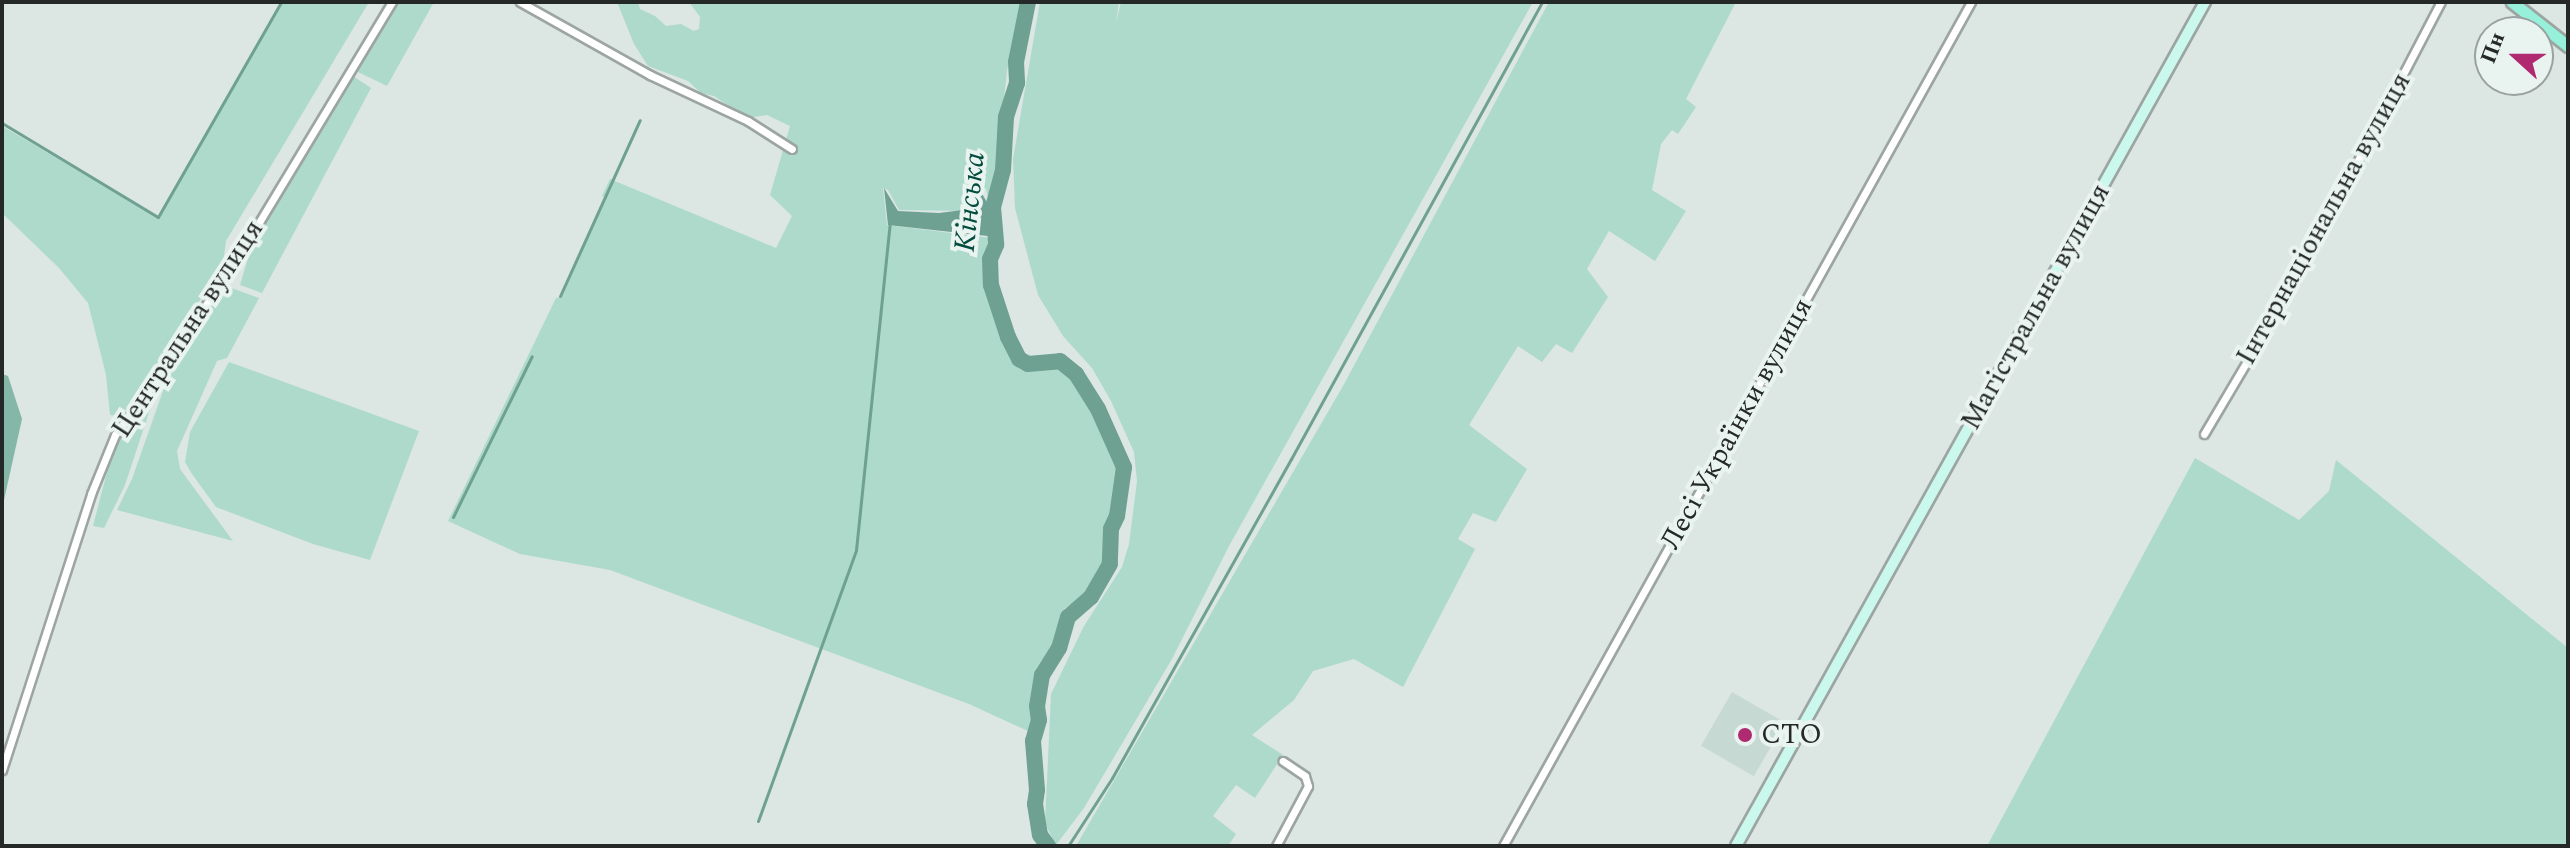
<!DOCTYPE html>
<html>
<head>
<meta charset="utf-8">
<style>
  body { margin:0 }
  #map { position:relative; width:2570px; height:848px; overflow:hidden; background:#dce6e2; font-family:Spectral,serif }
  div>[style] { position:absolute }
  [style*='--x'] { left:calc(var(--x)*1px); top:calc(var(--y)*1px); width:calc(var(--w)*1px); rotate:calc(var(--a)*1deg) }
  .built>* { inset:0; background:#c7d9d3; transform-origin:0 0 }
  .green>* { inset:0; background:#aedacc }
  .forest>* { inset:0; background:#84b7a7 }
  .water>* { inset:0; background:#6fa192 }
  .stream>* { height:3px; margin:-1.5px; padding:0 1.5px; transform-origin:1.5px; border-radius:1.5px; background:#6fa192 }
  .river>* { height:16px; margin:-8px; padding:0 8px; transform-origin:8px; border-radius:8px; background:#6fa192 }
  .roads { filter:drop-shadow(2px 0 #9ca5a2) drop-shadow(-2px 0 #9ca5a2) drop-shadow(0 2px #9ca5a2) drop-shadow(0 -2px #9ca5a2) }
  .street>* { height:7px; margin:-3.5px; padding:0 3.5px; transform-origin:3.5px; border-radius:3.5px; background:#fff }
  .secondary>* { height:10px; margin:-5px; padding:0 5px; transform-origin:5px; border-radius:5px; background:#caf8ed }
  .primary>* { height:11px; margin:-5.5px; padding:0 5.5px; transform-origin:5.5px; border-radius:5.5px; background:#96f0da }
  .dots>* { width:22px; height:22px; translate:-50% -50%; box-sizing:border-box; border:4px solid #e9f3f0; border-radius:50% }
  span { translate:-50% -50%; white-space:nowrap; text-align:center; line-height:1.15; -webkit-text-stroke:8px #e9f3f0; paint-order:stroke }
  .street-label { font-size:28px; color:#242827 }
  .poi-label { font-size:28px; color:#242827 }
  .left { translate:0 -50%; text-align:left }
  .water-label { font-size:30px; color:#014c3d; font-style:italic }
  .frame { position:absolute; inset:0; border:4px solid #242827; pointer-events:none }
  .north { position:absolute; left:2474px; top:16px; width:80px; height:80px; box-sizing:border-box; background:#e9f3f0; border:2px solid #9aa2a0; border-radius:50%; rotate:291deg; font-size:22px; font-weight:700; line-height:32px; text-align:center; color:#242827 }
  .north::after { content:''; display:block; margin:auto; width:28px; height:36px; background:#b02a70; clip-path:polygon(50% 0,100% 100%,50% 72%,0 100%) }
</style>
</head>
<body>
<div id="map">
  <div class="built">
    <i style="left:1732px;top:692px;width:61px;height:62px;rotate:30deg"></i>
  </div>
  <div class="green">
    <i style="clip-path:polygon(283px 2px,369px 2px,226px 241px,223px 263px,192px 313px,125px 412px,119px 416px,110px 415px,106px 375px,88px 303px,59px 268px,2px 213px,2px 126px,159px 218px)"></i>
    <i style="clip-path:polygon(397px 2px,434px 2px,387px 86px,356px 71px)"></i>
    <i style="clip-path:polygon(617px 2px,638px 2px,640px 9px,655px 16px,666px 26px,681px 24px,694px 31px,699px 29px,700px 17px,689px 2px,1021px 2px,1007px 71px,994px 187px,989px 201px,986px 189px,976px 182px,975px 208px,967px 208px,966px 211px,899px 210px,888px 190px,883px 188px,887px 225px,992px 238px,994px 243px,986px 261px,988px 281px,1000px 332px,1010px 353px,1028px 369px,1057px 364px,1067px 370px,1095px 414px,1120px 467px,1107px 530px,1108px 556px,1102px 574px,1087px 593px,1064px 609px,1053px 648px,1040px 670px,1030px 732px,969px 704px,610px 570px,520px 554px,448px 521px,556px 298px,561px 297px,606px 198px,602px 196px,610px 179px,776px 248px,792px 216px,770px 195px,790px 126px,767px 115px,747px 118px,714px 96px,701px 93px,688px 81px,648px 66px,634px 44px)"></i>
    <i style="clip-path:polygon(1040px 2px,1119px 2px,1116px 23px,1121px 2px,1533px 2px,1229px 546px,1172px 659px,1084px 808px,1056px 845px,1045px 824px,1051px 694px,1084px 626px,1122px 567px,1129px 544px,1137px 481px,1134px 452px,1111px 401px,1092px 368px,1063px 336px,1038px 295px,1015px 208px,1013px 159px)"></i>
    <i style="clip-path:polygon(1549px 2px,1736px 2px,1686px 99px,1696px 107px,1678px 134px,1672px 130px,1661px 144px,1652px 190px,1686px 211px,1655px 261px,1609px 231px,1587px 269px,1608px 297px,1572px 353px,1556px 344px,1542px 362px,1518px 346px,1469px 425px,1527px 469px,1496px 522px,1473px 513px,1458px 539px,1475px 549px,1403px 687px,1354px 659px,1313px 671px,1294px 700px,1252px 735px,1283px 755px,1255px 798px,1236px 785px,1213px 816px,1236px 834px,1228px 846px,1076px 846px,1343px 386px)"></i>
    <i style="clip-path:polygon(353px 76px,371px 88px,262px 293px,240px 285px,255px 235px)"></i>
    <i style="clip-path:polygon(226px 286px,259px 298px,227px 358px,217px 361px,177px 451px,180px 469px,233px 541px,117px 510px,132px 479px,170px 371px)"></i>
    <i style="clip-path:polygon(229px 362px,419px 431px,370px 560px,313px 544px,216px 507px,192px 474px,185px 462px,190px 432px)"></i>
    <i style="clip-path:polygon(158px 385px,125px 485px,104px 528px,93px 526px,113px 449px)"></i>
    <i style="clip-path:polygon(2195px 458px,2299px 520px,2329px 491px,2336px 460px,2568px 648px,2568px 846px,1987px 846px)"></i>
  </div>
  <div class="forest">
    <i style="clip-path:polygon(2px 374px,8px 376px,22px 419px,2px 509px)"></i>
  </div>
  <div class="water">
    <i style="clip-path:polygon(977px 185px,988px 204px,991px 200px,998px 201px,994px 219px,997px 237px,888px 225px,884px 188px,898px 211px,939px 213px,971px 209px,980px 212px)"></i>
  </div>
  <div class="stream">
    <i style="--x:2;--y:123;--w:182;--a:31.1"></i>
    <i style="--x:158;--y:217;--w:248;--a:-60.2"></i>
    <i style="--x:560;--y:296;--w:193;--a:-65.6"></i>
    <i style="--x:453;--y:517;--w:179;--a:-63.9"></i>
    <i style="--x:758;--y:821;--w:288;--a:-70.1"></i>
    <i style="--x:856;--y:550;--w:329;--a:-84.1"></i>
    <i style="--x:1068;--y:846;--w:81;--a:-57.1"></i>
    <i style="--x:1112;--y:778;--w:366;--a:-60.7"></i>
    <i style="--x:1291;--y:459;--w:521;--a:-61.22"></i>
  </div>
  <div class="river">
    <i style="--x:1028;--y:2;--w:61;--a:101.3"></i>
    <i style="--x:1016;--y:62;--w:21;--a:87"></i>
    <i style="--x:1017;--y:83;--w:36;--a:108"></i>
    <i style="--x:1006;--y:117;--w:53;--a:93.2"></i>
    <i style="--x:1003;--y:170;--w:38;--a:105"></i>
    <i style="--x:993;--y:207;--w:38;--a:85"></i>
    <i style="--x:996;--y:245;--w:15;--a:113"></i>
    <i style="--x:990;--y:259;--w:26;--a:88"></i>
    <i style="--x:991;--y:285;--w:55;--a:71.9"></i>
    <i style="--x:1008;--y:337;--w:25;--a:63"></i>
    <i style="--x:1019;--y:359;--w:10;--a:29"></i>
    <i style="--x:1028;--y:364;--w:32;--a:-5"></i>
    <i style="--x:1060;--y:361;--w:21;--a:39"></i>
    <i style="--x:1076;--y:374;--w:41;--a:57.8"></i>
    <i style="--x:1098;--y:409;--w:64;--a:65.9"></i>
    <i style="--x:1124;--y:467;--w:49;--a:98.1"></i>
    <i style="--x:1117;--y:516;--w:14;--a:115"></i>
    <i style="--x:1111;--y:529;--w:35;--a:92"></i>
    <i style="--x:1110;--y:564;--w:38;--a:120"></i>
    <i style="--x:1091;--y:597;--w:30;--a:139"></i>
    <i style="--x:1068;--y:617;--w:32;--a:106"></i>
    <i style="--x:1059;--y:648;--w:32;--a:122"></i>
    <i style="--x:1042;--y:675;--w:31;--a:99"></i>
    <i style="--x:1037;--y:706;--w:14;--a:82"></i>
    <i style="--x:1039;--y:720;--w:22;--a:106"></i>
    <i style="--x:1033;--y:741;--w:49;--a:85.3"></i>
    <i style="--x:1037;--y:790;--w:14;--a:98"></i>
    <i style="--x:1035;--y:804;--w:31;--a:81"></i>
    <i style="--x:1040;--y:835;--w:14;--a:54"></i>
  </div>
  <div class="roads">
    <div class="street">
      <i style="--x:520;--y:2;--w:149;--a:29.3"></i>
      <i style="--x:650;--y:75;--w:108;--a:25.1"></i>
      <i style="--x:748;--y:121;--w:52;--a:32.5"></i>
      <i style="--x:2204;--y:434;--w:182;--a:-59.4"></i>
      <i style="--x:2297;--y:277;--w:310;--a:-62.4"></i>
      <i style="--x:2;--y:770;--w:290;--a:-72.1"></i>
      <i style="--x:91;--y:494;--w:64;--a:-67.9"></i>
      <i style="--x:115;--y:435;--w:79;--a:-53.3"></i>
      <i style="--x:162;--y:372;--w:159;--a:-56.8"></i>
      <i style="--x:249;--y:239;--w:277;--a:-58.9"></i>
      <i style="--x:1276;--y:846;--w:68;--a:-61.9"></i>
      <i style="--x:1308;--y:786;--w:10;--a:-107"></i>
      <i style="--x:1305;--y:776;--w:27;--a:-146"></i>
      <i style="--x:1503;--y:846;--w:965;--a:-60.99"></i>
    </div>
    <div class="secondary">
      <i style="--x:1736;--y:846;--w:966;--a:-60.94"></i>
    </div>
    <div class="primary">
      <i style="--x:2512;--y:2;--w:71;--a:38.2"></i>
    </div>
  </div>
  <div class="dots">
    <i style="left:1745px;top:735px;background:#b02a70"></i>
  </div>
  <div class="street-label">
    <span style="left:2324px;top:219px;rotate:-61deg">Інтернаціональна вулиця</span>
    <span style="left:2036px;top:307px;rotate:-61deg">Магістральна вулиця</span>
    <span style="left:188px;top:329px;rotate:-57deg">Центральна вулиця</span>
    <span style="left:1737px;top:424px;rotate:-61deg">Лесі Українки вулиця</span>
  </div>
  <div class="poi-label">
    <span class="left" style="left:1761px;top:735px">СТО</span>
  </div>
  <div class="water-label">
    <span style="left:970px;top:202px;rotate:-84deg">Кінська</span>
  </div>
  <div class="frame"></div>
  <div class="north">Пн</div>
</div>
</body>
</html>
